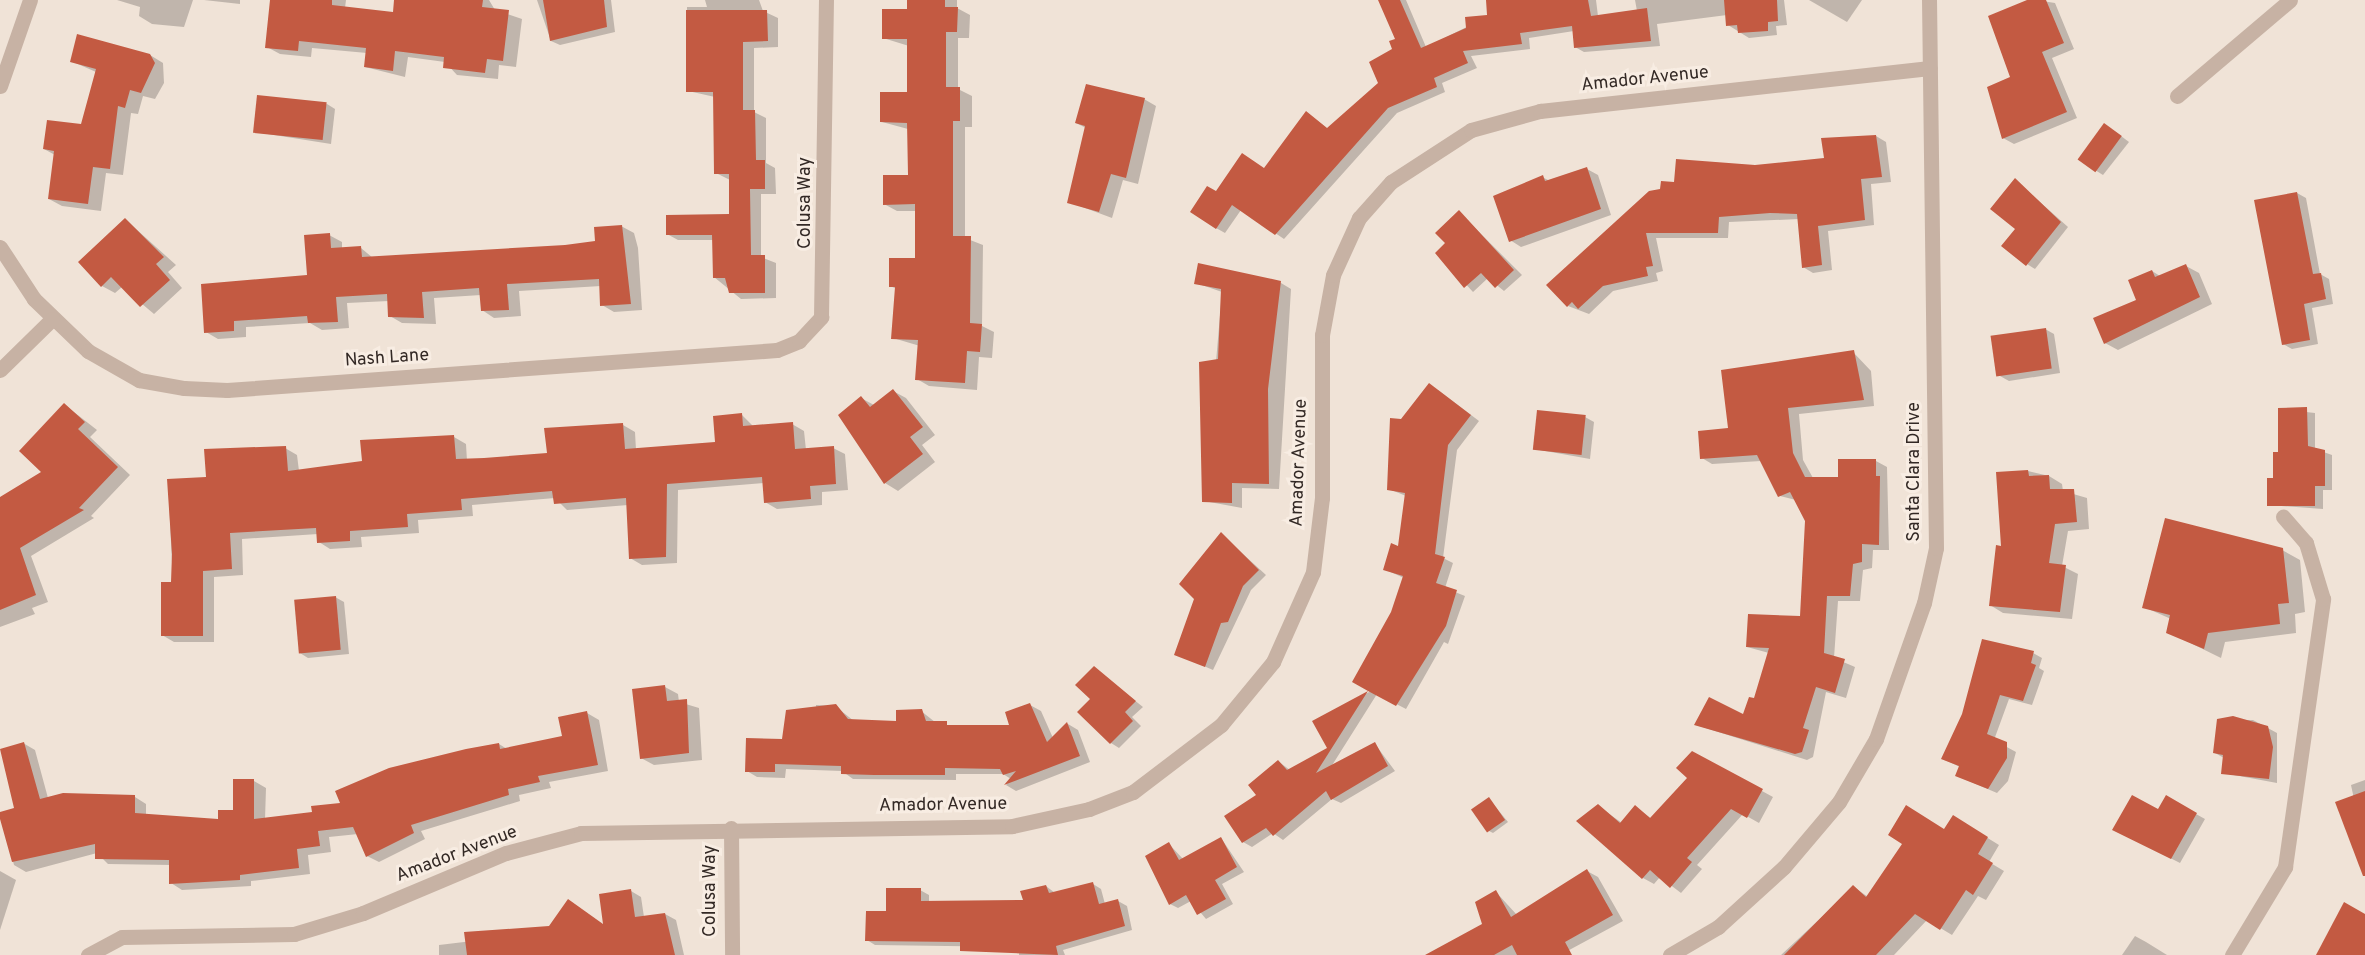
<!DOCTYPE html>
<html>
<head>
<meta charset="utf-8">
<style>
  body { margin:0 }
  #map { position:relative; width:2365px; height:955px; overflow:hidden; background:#f0e3d7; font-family:Overpass,sans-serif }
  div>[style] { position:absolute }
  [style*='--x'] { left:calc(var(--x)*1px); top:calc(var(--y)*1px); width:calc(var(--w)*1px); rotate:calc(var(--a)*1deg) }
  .shadow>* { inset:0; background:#0003 }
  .building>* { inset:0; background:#c35a42; transform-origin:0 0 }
  .minor>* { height:15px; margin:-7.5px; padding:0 7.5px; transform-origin:7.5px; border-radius:7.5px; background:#c7b2a4 }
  span { translate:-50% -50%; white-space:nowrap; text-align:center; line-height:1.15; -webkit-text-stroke:6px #f8ede3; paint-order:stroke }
  .street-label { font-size:18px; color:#332925 }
</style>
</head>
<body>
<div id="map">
  <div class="shadow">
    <i style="clip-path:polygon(117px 0,193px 0,184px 27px,152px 24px,139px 16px,140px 7px)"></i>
    <i style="clip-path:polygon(204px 0,240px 0,240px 4px)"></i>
    <i style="clip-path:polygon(307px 0,346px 0,345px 8px,394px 14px,396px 0,489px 0,495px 10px,522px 19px,516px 67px,499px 65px,498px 79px,457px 75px,445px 62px,408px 57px,405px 77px,365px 67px,367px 53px,312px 48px,311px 57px,280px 54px,267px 47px)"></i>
    <i style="clip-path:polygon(537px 0,611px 0,615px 32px,560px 45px,551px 41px)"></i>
    <i style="clip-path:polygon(705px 0,759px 0,763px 11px,778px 18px,778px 47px,754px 48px,754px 112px,766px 118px,766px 163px,775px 168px,776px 194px,761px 194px,761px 257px,776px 263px,776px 298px,741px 299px,714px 277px,714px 240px,678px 240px,667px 234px,730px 216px,730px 180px,716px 173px,715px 97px,688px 91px,687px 7px,707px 7px)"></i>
    <i style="clip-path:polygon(908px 0,957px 0,957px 8px,970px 15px,969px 38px,958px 38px,958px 89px,972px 96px,972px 127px,965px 127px,965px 238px,983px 245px,982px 326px,994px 332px,992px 358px,979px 357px,977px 390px,929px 386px,917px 379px,920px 346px,893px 338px,897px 289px,890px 286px,917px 260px,917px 211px,897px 211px,884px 204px,909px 176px,908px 129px,882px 122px,908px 93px,909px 46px,883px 38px,908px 11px)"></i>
    <i style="clip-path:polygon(1380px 0,1406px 0,1426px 47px,1489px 16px,1487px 0,1596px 0,1598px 16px,1637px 11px,1635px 0,1784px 0,1787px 25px,1776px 26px,1777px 35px,1749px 38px,1728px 25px,1727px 15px,1657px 24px,1660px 46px,1584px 52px,1575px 47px,1574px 31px,1529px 38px,1530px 49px,1471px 56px,1477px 68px,1442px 83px,1445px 92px,1397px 113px,1284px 239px,1241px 210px,1225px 233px,1216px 228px,1216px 193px,1265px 170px,1307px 113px,1328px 129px,1380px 84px,1397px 40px)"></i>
    <i style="clip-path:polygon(1809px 0,1862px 0,1847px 22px)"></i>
    <i style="clip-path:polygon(2036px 0,2055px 3px,2074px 49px,2052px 58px,2077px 118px,2014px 144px,2003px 138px,2011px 78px)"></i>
    <i style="clip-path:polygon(150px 55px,163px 63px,164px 83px,155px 99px,143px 96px,138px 114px,131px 113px,123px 175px,106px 173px,101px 211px,62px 206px,49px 199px,55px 155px,44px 149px,82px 126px,96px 72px,71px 61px)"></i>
    <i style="clip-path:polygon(1144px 99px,1156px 106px,1138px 184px,1123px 180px,1112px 218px,1069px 202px,1086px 128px,1076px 123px)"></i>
    <i style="clip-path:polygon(327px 104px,335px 109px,331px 144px,255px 132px)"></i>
    <i style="clip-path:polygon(2113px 130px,2129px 142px,2103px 175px,2095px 170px)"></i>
    <i style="clip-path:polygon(1876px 136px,1886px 142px,1891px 182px,1871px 184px,1874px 225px,1828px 231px,1832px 270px,1813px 273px,1803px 267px,1799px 219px,1729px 222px,1728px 238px,1656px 238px,1663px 271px,1656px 273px,1658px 281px,1613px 291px,1589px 314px,1568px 306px,1676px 184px,1755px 166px,1826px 160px)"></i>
    <i style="clip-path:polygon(1587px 169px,1598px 175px,1611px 215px,1521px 247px,1510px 240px,1542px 177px,1550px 181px)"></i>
    <i style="clip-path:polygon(2015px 180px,2068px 227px,2035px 269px,2027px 264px,2017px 229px)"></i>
    <i style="clip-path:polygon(2297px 193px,2306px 198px,2320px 274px,2329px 279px,2333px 304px,2312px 308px,2318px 344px,2292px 349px,2283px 344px)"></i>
    <i style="clip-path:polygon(1459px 212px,1522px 275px,1504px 291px,1488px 278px,1473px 292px,1437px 253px,1447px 243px)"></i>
    <i style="clip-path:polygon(126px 220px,176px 265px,168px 272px,182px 288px,154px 314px,122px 287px,115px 293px,102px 286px)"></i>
    <i style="clip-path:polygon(621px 226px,634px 233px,638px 248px,642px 310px,614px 312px,602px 305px,601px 286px,519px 291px,521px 316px,494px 318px,482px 310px,481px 295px,434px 298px,436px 324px,402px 323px,390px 316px,389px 301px,347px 303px,349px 328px,322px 330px,310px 323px,246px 327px,246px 337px,218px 339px,206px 332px,308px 276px,329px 235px,342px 242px,342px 249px,361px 248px,373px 258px,565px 246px,596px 242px)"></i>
    <i style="clip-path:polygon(2186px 266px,2199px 273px,2212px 304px,2118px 350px,2105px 343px,2138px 301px,2152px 271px,2160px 276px)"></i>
    <i style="clip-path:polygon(1196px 283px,1281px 283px,1291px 289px,1279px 489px,1242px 488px,1242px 508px,1204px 501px,1222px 292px)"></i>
    <i style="clip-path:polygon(2045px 329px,2054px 334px,2060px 373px,2009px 381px,2000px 376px)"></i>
    <i style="clip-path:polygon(1853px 352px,1871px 371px,1874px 406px,1799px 414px,1803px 460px,1813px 478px,1840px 478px,1876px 461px,1887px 467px,1889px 550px,1873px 550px,1872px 568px,1863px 570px,1860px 601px,1838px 601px,1834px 658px,1855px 667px,1846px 698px,1826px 692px,1813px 757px,1807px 760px,1696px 725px,1744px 716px,1755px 700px,1769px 653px,1747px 647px,1801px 618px,1807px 520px,1796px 500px,1780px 496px,1761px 461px,1712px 464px,1702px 458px,1729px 429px)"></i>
    <i style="clip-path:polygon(1438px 390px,1479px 421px,1457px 450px,1443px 558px,1453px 563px,1445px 588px,1465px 596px,1448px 644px,1444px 642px,1406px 709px,1377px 694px,1331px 767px,1375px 744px,1395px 771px,1341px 803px,1332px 799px,1283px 840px,1273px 833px,1252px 847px,1243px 842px,1258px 795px,1279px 762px,1290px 770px,1329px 749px,1314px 721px,1371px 691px,1404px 578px,1384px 569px,1400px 547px,1406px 496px,1389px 489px,1402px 420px)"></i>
    <i style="clip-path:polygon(893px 391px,906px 398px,935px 435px,922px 445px,935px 462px,898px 491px,885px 483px,840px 415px,861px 398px,874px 405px)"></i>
    <i style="clip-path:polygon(65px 405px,97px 430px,90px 437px,130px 475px,91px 516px,94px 518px,31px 556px,48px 602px,32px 608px,35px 614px,0 627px,0 499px,44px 472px)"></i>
    <i style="clip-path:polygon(2279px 409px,2315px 413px,2315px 449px,2332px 455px,2332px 490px,2323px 490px,2323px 509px,2268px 505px,2280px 454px)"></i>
    <i style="clip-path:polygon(742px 415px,754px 427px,792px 424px,804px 431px,806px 450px,833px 448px,845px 454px,848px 490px,822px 492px,822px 505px,777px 509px,765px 502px,764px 483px,678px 490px,677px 563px,642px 565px,630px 558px,628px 505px,567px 510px,555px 498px,472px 505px,473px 516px,418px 520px,419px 533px,361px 537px,362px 547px,330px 549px,319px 542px,318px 534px,242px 539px,243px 575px,214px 577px,214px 642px,174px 642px,162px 635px,173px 584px,168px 480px,207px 478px,285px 448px,297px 455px,299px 471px,363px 463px,454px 437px,466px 444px,467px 461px,548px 455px,623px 425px,635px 432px,636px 450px,717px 443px)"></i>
    <i style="clip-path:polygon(1585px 417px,1594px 422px,1590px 459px,1534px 449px)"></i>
    <i style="clip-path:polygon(2028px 471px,2049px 476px,2062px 484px,2063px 491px,2087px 498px,2089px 529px,2068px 531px,2062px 566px,2078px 574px,2072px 619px,2003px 613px,1990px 605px)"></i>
    <i style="clip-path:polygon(1221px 534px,1266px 575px,1251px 590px,1213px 670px,1176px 654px)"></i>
    <i style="clip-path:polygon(2282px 550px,2300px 560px,2305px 612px,2295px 614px,2296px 633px,2225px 642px,2221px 658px,2168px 632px,2171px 619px,2144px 607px)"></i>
    <i style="clip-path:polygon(335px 597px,344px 602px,349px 654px,308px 658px,300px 653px)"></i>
    <i style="clip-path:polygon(2033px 653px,2042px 658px,2039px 668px,2044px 671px,2032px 705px,2009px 699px,1994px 740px,2016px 752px,2008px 781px,1997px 793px,1957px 776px,1960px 767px,1943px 759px)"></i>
    <i style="clip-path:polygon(1094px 668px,1143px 707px,1132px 717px,1141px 726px,1119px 748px,1111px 743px,1092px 699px)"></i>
    <i style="clip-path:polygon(665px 687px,678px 694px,679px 702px,699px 708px,702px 760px,654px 765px,641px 758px)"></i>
    <i style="clip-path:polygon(816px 705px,835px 706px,854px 721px,897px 722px,921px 711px,935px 722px,954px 727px,1011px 727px,1030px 705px,1041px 711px,1053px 738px,1068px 724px,1078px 730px,1090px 762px,1016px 791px,1006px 785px,1011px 779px,1003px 774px,956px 774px,956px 780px,853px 779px,842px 771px,786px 769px,785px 778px,757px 777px,747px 771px,816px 712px)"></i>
    <i style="clip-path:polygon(587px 713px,599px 720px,608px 771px,549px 782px,551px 788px,519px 795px,520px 801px,421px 831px,425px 839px,379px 862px,367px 856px,358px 834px,329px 837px,331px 852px,308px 855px,310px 874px,251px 881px,251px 886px,182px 890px,171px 883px,171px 865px,108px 864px,97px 853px,26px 872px,14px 865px,0 813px,16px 809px,23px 743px,35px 750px,48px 798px,135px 797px,146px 804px,146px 815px,219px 820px,234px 812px,235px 781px,254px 781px,266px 788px,265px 820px,314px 814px,499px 744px,507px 749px,563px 737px)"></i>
    <i style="clip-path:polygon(2219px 720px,2253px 720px,2277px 733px,2277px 783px,2223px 773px,2224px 758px,2215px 753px)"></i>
    <i style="clip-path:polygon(2365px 780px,2365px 851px,2351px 785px)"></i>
    <i style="clip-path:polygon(1762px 791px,1773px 797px,1759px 823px,1743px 814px,1697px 865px,1702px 869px,1681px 893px,1660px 877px,1654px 884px,1643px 878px,1598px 806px,1622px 823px,1635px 807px,1652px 819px)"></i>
    <i style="clip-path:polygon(2167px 798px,2205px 819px,2180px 863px,2123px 834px,2159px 811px)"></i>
    <i style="clip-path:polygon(1489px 799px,1508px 822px,1493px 833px,1489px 831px)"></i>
    <i style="clip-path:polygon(1965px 824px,1999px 845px,1989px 862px,2004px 871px,1986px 900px,1978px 896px,1952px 935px,1927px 920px,1894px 955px,1781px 955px,1854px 887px,1868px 897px,1945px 831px)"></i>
    <i style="clip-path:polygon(1221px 838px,1244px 872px,1222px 884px,1233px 904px,1206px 919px,1191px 901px,1178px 908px,1170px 904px,1169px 844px,1183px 859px)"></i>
    <i style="clip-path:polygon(0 871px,16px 880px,0 930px)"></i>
    <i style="clip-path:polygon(1587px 871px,1598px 877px,1623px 921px,1560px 955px,1428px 955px,1484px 924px,1496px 892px,1517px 915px)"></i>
    <i style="clip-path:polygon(1093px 884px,1101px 889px,1105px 904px,1118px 901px,1127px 906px,1132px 930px,1063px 950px,1065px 955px,1019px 955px,1019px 947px,875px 945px,867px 940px,887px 912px,920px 890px,929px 895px,929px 903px,1024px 901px,1046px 886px,1055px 893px)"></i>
    <i style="clip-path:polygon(631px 891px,641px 897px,644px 917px,665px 914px,676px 920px,684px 955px,439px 955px,439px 945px,605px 925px)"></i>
    <i style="clip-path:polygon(2135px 936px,2146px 942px,2167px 955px,2122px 955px)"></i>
  </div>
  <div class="building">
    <i style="clip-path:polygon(270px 0,332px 0,332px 5px,393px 12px,394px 0,483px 0,482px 7px,509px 10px,503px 61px,487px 59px,485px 73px,443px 68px,444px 57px,395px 51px,393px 71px,364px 67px,366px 48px,299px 41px,298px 51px,265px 48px)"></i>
    <i style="clip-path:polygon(543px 0,604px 0,607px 27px,550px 41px)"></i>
    <i style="clip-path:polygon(907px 0,945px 0,945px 7px,958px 7px,957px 32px,946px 32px,946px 87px,960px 87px,960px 121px,953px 121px,953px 236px,971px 236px,970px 323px,982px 324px,980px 352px,967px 351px,965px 383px,915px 380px,918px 340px,891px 339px,895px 287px,889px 287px,889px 258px,915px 258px,915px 204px,883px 205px,883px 175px,908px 175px,907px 123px,880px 122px,880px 92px,907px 92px,907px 39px,882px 39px,882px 9px,907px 9px)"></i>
    <i style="clip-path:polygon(1378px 0,1400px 0,1421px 48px,1466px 28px,1465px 17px,1487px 15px,1486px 0,1588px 0,1591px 16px,1647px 8px,1651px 41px,1574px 48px,1572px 26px,1520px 33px,1522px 44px,1463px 51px,1468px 63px,1434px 78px,1437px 87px,1388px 108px,1275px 235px,1232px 205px,1216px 229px,1190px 212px,1207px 186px,1216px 191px,1242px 153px,1264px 168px,1306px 111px,1327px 128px,1378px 83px,1369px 62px,1392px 49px,1389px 41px,1395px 39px)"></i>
    <i style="clip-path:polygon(1724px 0,1777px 0,1778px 21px,1768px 22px,1768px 31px,1738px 33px,1737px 25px,1726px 26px)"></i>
    <i style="clip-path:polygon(2027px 0,2046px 0,2064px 43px,2042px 52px,2067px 112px,2002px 139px,1987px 87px,2010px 77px,1988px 16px)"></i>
    <i style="clip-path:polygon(686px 10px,767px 10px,768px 41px,743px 42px,743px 110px,755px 110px,756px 160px,765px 160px,765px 189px,750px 189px,751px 255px,765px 255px,765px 293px,729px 293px,725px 278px,713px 278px,712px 235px,666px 235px,666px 215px,729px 214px,729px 174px,714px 174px,713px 92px,686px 92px)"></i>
    <i style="clip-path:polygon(77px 34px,150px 54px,155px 63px,141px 93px,130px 90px,125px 108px,118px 106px,110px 169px,93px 167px,88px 204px,48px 199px,54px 151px,43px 149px,47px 120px,81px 124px,96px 69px,70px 62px)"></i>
    <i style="clip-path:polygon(1086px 84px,1145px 98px,1126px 178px,1111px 174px,1099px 212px,1067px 203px,1085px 126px,1075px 123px)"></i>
    <i style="left:257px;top:95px;width:70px;height:38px;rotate:6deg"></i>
    <i style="left:2104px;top:123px;width:22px;height:45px;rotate:36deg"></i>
    <i style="clip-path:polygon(1876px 135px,1882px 177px,1861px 179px,1865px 220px,1818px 226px,1822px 265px,1802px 268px,1797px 214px,1770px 213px,1719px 217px,1718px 233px,1646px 233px,1653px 266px,1646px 267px,1648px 276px,1603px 286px,1578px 309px,1572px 302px,1567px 307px,1546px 285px,1649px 191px,1660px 189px,1661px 181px,1674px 182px,1676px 159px,1755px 165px,1824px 158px,1821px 138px)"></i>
    <i style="clip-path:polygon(1587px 167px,1601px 209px,1509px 242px,1493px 196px,1543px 175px,1545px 181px)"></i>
    <i style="clip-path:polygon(2015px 178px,2061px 222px,2026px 266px,2001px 246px,2015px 229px,1990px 209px)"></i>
    <i style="clip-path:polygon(2297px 192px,2313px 274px,2321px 273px,2326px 299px,2304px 304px,2310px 340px,2282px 345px,2254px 200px)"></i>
    <i style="clip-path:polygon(1459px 210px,1514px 270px,1495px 288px,1481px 273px,1464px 288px,1435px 253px,1445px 243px,1435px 233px)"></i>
    <i style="clip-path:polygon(125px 218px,164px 257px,156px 264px,170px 280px,140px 307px,111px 277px,101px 287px,78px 262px)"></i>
    <i style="clip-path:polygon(622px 225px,631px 304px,600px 306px,599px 279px,507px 284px,509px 310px,481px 311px,479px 288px,422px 292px,424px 318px,388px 317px,387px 294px,336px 297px,338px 322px,308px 323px,307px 316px,234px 321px,234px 331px,204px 333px,201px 284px,307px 275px,304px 235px,330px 233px,331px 248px,361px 246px,362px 257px,565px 245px,595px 241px,594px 227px)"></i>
    <i style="clip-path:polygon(1198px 263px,1281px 281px,1268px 389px,1269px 484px,1232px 483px,1232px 503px,1202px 502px,1199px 362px,1218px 359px,1221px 289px,1194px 284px)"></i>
    <i style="clip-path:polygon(2186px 264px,2200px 297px,2104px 344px,2093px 318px,2136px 300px,2128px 280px,2152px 270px,2155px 277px)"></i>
    <i style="left:2046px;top:328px;width:41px;height:56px;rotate:82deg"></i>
    <i style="clip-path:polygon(1854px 350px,1864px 400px,1788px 408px,1793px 453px,1805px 477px,1838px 477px,1838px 459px,1876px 459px,1876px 476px,1880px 476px,1879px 545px,1862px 544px,1862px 562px,1853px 564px,1850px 596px,1827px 596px,1824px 653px,1845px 659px,1835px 693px,1816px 687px,1803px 728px,1809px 730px,1802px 752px,1795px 754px,1694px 725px,1709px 697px,1743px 714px,1749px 697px,1754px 698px,1769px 648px,1746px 647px,1748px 614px,1800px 616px,1805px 521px,1790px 492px,1778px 497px,1757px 455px,1700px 459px,1698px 431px,1728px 428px,1721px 370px)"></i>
    <i style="clip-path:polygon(1429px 383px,1471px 415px,1448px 445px,1435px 554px,1445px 557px,1436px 583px,1457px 590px,1446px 626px,1396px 706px,1368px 691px,1316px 773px,1375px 742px,1388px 766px,1331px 800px,1326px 791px,1273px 836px,1266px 828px,1242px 843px,1224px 816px,1256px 795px,1248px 785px,1278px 760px,1287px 770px,1327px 748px,1312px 721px,1368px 691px,1352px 682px,1391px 612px,1403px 576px,1383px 570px,1391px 543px,1398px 546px,1405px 493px,1387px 490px,1390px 418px,1401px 419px)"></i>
    <i style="clip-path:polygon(893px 389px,923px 427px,910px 437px,923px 454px,884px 484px,838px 415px,861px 396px,870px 407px)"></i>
    <i style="clip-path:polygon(64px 403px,85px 422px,78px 429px,118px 467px,79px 508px,84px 510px,20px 548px,36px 595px,0 610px,0 497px,41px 472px,19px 451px)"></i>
    <i style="clip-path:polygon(2307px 407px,2308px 446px,2325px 450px,2325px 486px,2315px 486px,2315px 506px,2267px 506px,2267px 478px,2273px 478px,2273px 452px,2278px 452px,2278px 408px)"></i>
    <i style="left:1537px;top:410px;width:49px;height:40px;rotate:6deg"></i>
    <i style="clip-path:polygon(742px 413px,743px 426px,793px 422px,795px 449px,834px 446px,836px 484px,810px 486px,811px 499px,764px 503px,762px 477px,667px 484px,666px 557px,629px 559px,626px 498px,554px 504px,552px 491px,461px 499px,462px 510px,407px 514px,408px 527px,350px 531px,350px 541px,317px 543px,316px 528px,230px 533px,232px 569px,203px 571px,203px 636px,161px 636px,161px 582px,171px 582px,172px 554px,167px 479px,206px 477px,204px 449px,286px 446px,288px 471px,362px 461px,360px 440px,454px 435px,456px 459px,484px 458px,547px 453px,544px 428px,623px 423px,625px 449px,715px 442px,713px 416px)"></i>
    <i style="clip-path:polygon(2028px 470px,2029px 476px,2049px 475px,2050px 489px,2074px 489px,2077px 522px,2055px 524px,2049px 563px,2066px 565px,2060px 612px,1989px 606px,1996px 545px,2001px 546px,1996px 472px)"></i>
    <i style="clip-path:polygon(2165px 518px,2283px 548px,2289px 603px,2278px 604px,2280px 624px,2208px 633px,2204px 649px,2166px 633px,2170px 615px,2142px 608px)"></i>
    <i style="clip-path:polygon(1221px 532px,1259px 570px,1243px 586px,1228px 622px,1221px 623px,1205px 667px,1174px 655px,1194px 599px,1179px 584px)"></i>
    <i style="left:336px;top:596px;width:54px;height:42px;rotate:85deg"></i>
    <i style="clip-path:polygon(1982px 639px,2034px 651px,2031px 663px,2036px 665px,2023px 701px,2000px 695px,1987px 734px,2007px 742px,2007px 758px,1988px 789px,1955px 776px,1959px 766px,1941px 759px,1962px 714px)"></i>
    <i style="clip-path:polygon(1094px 666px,1136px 701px,1125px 712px,1133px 721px,1110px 744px,1077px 712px,1090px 699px,1075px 685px)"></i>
    <i style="clip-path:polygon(665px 685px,667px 701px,687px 699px,689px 753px,640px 759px,632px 689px)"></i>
    <i style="clip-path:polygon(1030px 703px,1047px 742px,1067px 722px,1080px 756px,1004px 785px,1016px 771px,1003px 775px,1000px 769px,945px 768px,945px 775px,874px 775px,841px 774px,841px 766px,775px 764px,775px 772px,745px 772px,746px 738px,782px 739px,786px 710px,836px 704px,848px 719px,896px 721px,896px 710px,922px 709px,926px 721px,947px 721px,947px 725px,1009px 725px,1005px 712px)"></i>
    <i style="clip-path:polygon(587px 711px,598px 765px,538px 776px,540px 782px,508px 789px,509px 795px,411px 825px,414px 833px,366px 857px,353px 827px,318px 831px,320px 846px,297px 849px,299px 868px,240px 875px,240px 880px,169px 884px,169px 860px,95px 859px,95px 844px,12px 862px,0 819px,0 812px,14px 808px,0 749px,24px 742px,40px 799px,63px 793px,135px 795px,135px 813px,218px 819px,218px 810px,233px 810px,233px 779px,254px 779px,254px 819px,312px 812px,311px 806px,340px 803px,335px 791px,389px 768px,466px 749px,499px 743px,500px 749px,562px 736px,558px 717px)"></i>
    <i style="clip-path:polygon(2233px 716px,2268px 726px,2273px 747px,2269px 779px,2221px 774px,2223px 755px,2213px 753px,2217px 719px)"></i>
    <i style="clip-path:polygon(1692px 751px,1763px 789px,1747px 818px,1731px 809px,1687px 858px,1692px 862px,1670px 888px,1650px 870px,1642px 879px,1576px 821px,1598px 804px,1620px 823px,1635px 805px,1650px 818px,1687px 778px,1676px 768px)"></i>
    <i style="clip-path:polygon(2365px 791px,2365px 876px,2363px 876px,2335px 802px)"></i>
    <i style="clip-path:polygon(2132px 795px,2158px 809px,2166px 795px,2197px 813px,2171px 859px,2112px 830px)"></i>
    <i style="left:1489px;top:797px;width:28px;height:22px;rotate:55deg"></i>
    <i style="clip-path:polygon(1906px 805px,1944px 829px,1953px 815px,1988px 837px,1978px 854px,1993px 863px,1973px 895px,1966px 890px,1940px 930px,1915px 914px,1876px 955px,1784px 955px,1853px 885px,1866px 897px,1902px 844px,1888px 835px)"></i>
    <i style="clip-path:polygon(1221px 837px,1237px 867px,1215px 880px,1226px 899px,1197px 915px,1186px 895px,1169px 905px,1145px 856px,1169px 842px,1179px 860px)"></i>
    <i style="clip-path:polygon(1587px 869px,1613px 915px,1565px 942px,1572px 955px,1517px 955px,1512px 945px,1494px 955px,1425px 955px,1482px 924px,1475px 902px,1496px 890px,1511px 917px)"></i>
    <i style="clip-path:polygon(1093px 882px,1099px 904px,1118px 899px,1125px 926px,1056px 946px,1058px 955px,960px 951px,960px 942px,865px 941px,866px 911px,886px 911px,886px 888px,921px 888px,921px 901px,1023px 900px,1020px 891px,1046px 885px,1049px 893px)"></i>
    <i style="clip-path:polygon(631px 889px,635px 917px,665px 913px,675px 955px,467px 955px,464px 932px,549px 926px,568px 899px,603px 924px,599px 894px)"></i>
    <i style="clip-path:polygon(2344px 902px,2365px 914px,2365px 955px,2316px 955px)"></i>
  </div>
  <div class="minor">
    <i style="--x:0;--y:86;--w:91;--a:-70.8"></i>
    <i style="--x:2177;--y:96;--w:148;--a:-40.3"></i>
    <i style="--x:0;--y:247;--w:62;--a:56.8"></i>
    <i style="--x:34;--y:299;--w:75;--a:43.9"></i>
    <i style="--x:88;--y:351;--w:59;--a:29.6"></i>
    <i style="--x:139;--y:380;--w:46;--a:10.1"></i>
    <i style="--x:184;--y:388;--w:43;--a:2.7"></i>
    <i style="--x:227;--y:390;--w:551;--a:-4.16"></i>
    <i style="--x:777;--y:350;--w:24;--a:-22"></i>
    <i style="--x:799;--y:341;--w:33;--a:-47"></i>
    <i style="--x:821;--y:317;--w:317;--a:-89.1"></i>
    <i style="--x:0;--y:370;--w:73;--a:-44.4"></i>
    <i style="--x:731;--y:828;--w:127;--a:89.5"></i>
    <i style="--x:88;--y:955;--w:38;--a:-28"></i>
    <i style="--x:122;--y:937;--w:172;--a:-1"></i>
    <i style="--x:294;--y:934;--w:72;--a:-16.9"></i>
    <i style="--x:363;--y:913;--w:155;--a:-22.8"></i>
    <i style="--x:506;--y:853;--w:78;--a:-14.9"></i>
    <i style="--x:581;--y:833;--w:431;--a:-0.9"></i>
    <i style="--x:1012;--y:826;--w:79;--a:-12.4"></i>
    <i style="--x:1089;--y:809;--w:47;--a:-21.1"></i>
    <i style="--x:1133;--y:792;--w:111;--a:-37.3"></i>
    <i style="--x:1221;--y:725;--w:82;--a:-50.5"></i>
    <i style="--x:1273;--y:662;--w:98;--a:-66"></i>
    <i style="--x:1313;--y:572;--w:75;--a:-83.1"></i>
    <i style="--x:1322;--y:498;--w:163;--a:-90"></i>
    <i style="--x:1322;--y:335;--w:61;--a:-79.6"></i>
    <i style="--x:1333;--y:275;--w:63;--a:-65.5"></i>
    <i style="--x:1359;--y:218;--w:48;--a:-48.4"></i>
    <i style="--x:1391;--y:182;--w:95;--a:-33"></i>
    <i style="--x:1471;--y:130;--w:72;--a:-15.4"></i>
    <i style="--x:1540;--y:111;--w:392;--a:-6.3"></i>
    <i style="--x:1670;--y:955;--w:56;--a:-30.3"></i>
    <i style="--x:1718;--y:927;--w:89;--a:-42.3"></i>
    <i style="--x:1784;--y:867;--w:85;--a:-49.8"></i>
    <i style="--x:1839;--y:802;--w:73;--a:-59.6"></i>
    <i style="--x:1876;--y:739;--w:144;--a:-70.6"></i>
    <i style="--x:1924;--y:603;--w:56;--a:-77.7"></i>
    <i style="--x:1936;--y:548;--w:548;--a:-90.73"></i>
    <i style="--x:2232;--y:955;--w:103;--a:-58.9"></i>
    <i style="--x:2285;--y:867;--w:271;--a:-81.9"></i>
    <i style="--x:2323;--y:599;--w:59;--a:-106.9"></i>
    <i style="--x:2306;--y:543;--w:35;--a:-131"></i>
  </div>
  <div class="street-label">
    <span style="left:1645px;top:80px;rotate:-6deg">Amador Avenue</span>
    <span style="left:806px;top:203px;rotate:-90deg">Colusa Way</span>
    <span style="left:387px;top:359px;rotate:-4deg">Nash Lane</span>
    <span style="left:1300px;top:463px;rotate:-88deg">Amador Avenue</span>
    <span style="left:1915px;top:472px;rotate:-90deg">Santa Clara Drive</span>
    <span style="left:943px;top:806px;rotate:-1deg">Amador Avenue</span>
    <span style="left:457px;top:855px;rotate:-21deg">Amador Avenue</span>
    <span style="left:711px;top:891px;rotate:-90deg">Colusa Way</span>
  </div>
</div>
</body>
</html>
